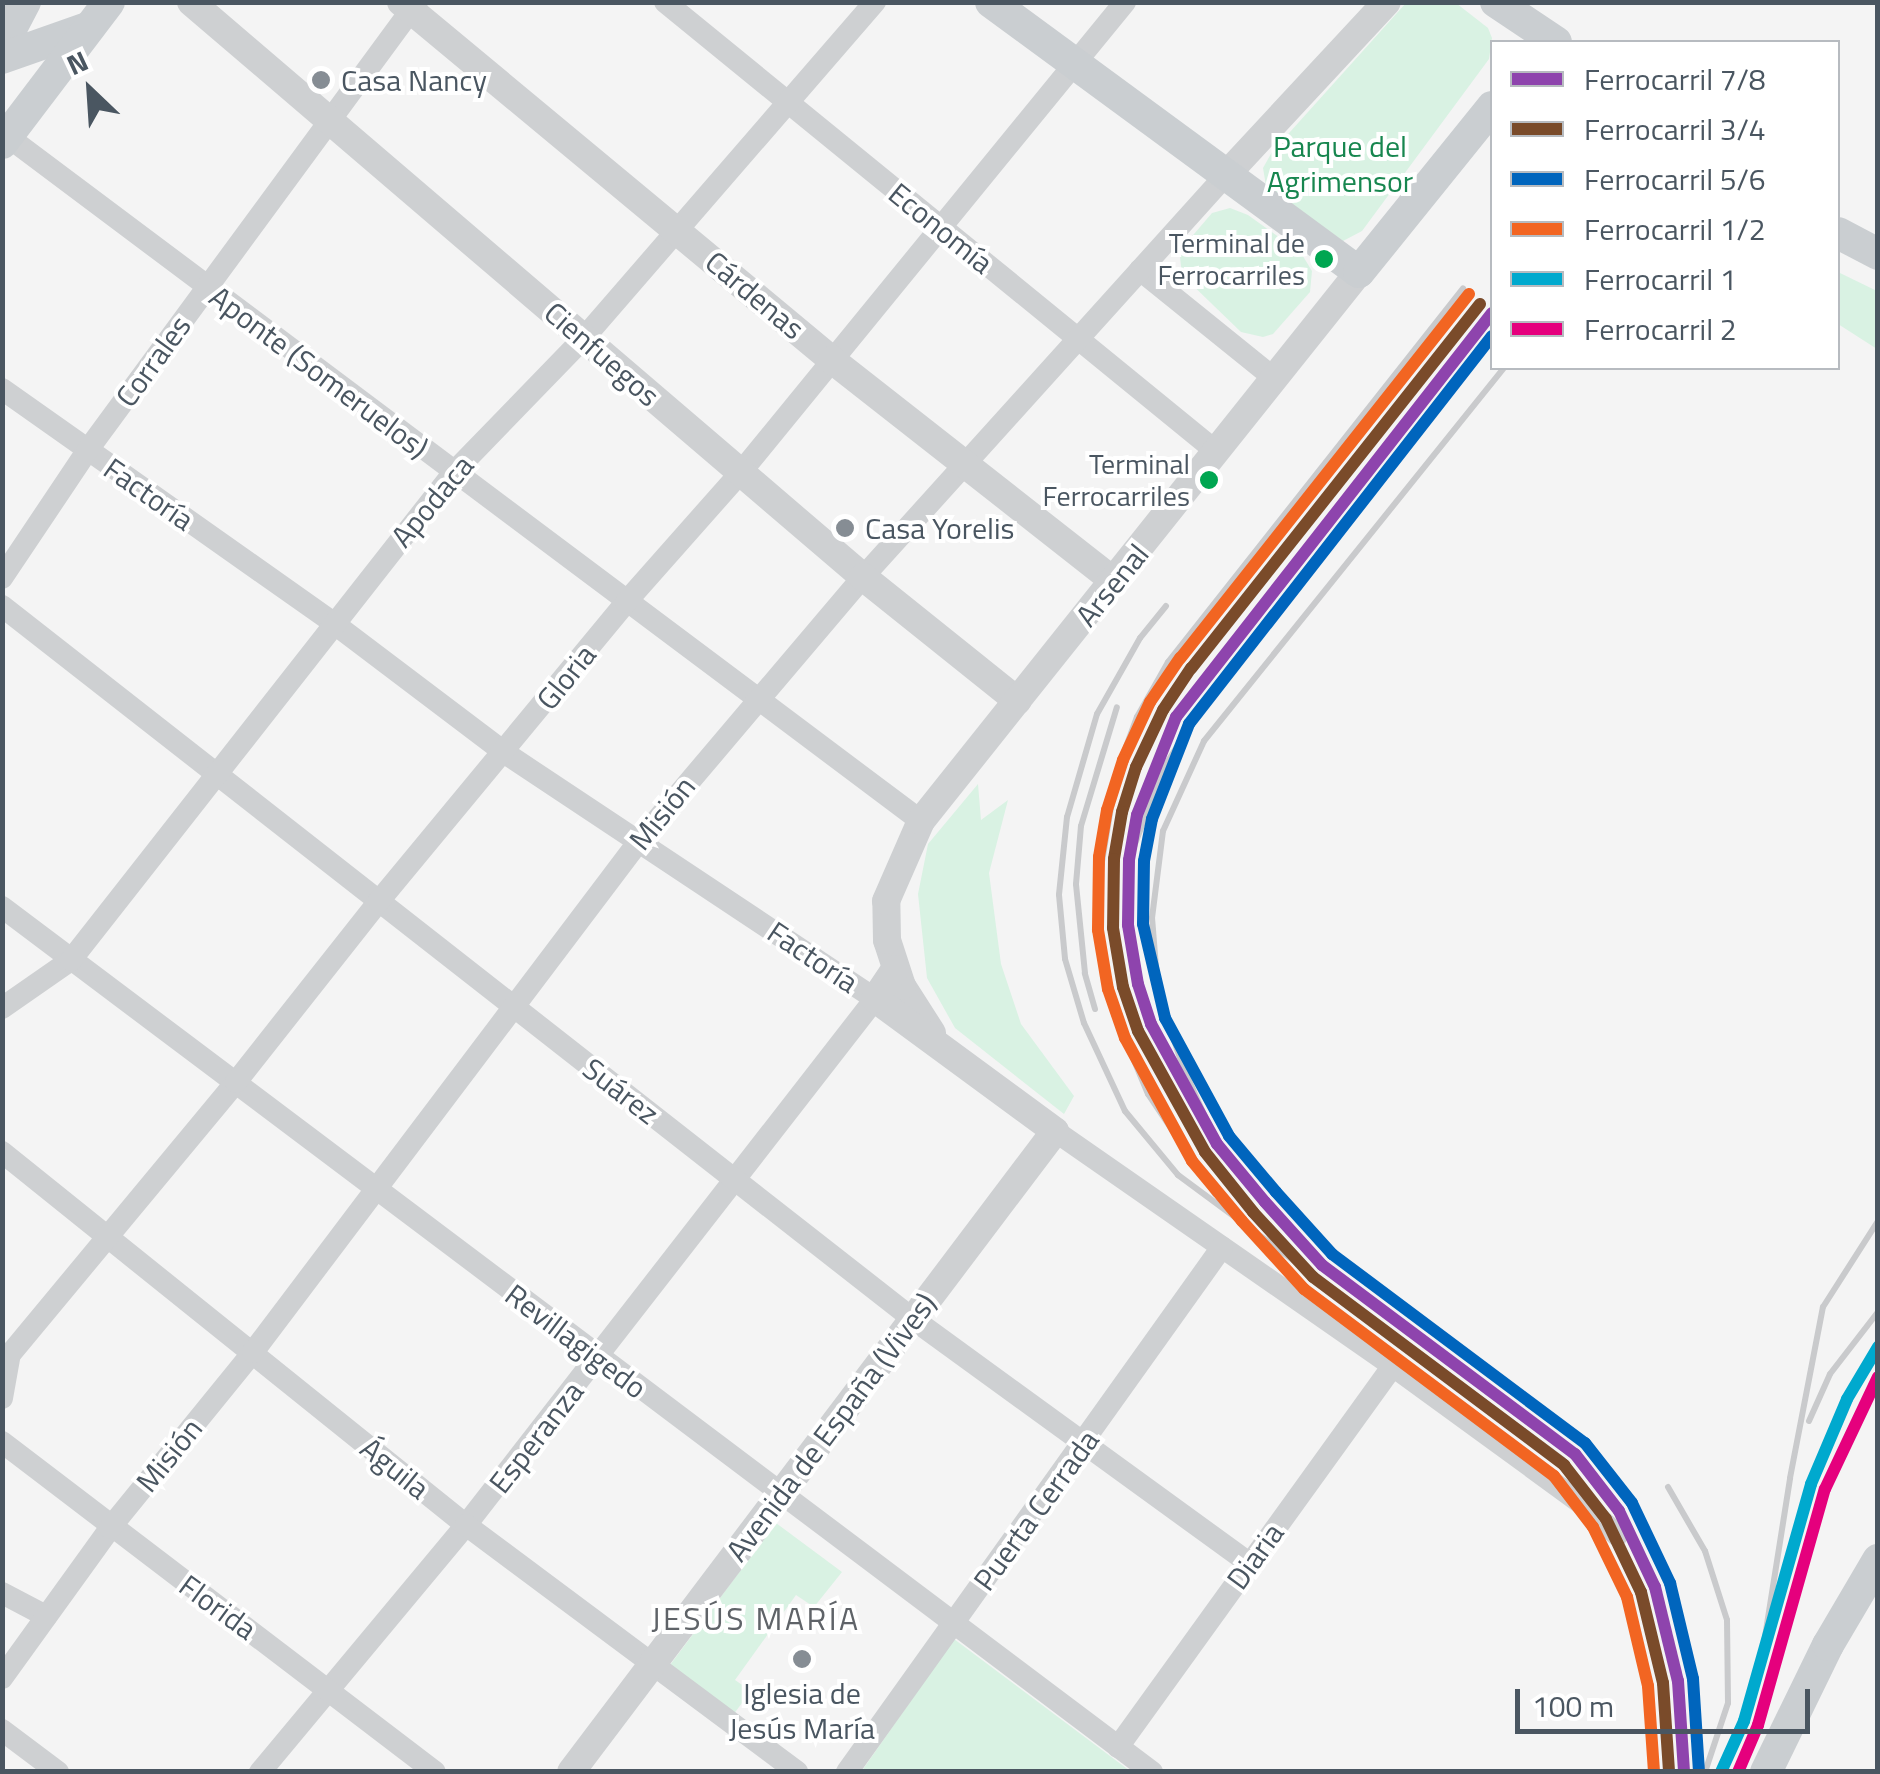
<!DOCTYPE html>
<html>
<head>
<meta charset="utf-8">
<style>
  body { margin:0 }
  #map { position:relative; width:1880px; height:1774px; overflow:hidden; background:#f4f4f4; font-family:"Titillium Web",sans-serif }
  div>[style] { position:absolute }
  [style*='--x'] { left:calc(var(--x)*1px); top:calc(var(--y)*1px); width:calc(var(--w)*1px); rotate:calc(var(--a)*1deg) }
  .green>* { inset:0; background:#d9f2e3 }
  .minor>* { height:22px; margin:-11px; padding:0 11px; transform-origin:11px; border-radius:11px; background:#ced0d2 }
  .tertiary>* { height:28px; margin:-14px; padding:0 14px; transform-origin:14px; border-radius:14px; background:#ced0d2 }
  .primary>* { height:32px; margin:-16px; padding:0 16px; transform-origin:16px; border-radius:16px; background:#caced1 }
  .rail>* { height:6px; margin:-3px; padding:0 3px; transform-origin:3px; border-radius:3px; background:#c9cacc }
  .rail-1>* { height:12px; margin:-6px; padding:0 6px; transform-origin:6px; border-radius:6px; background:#8e44ad }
  .rail-2>* { height:12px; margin:-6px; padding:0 6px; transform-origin:6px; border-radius:6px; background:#7a4b2a }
  .rail-3>* { height:12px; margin:-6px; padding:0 6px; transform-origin:6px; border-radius:6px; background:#0065bd }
  .rail-4>* { height:12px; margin:-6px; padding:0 6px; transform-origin:6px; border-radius:6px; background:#f26522 }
  .rail-5>* { height:12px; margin:-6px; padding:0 6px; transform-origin:6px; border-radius:6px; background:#00a9ce }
  .rail-6>* { height:12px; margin:-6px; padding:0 6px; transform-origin:6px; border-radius:6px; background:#e5007d }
  .dots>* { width:28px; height:28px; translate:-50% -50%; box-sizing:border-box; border:5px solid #fff; border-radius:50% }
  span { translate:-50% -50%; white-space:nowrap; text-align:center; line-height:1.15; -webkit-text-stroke:8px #fff; paint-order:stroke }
  .bus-label { font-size:28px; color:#4a5661 }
  .right { translate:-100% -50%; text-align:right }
  .poi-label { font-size:30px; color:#4a5661 }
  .left { translate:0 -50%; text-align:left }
  .park-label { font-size:30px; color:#17864f }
  .street-label { font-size:30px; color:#4a5661 }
  .neighbourhood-label { font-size:32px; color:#5f6368; letter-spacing:2.5px }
  .frame { position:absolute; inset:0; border:5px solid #4a5661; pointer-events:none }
  .legend { position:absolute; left:1490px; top:40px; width:350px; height:330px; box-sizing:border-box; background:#fff; border:2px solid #b7bbc0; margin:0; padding:12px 18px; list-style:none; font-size:30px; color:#4a5661 }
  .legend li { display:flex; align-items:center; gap:20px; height:50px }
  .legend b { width:50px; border:2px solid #b7bbc0 }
  .north { position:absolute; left:40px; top:40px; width:100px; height:100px; -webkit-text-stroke:8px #fff; paint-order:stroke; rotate:335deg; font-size:28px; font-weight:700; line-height:40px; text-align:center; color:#4a5661 }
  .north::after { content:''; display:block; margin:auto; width:35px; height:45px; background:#4a5661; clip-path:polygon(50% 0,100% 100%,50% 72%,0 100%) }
  .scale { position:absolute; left:1515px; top:1689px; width:295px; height:45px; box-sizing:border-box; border:5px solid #4a5661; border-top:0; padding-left:12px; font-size:30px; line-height:35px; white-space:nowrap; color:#4a5661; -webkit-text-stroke:8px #fff; paint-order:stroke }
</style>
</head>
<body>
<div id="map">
  <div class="green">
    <i style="clip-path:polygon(1406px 3px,1456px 3px,1488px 28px,1492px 38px,1489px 59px,1362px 231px,1343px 241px,1266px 186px,1263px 168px,1272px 152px)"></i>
    <i style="clip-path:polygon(1230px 208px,1248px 215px,1301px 253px,1312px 271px,1310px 292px,1273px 334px,1263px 337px,1241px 332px,1182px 275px,1180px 257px,1188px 241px,1212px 213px)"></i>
    <i style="clip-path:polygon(1840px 273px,1877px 291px,1877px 349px,1838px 324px)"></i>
    <i style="clip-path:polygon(978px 784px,981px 820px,1008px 800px,989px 873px,1001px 964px,1021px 1024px,1074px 1096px,1064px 1114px,955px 1028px,927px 978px,918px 894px,928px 844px)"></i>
    <i style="clip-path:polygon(776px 1523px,842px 1572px,814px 1607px,796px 1595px,735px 1680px,751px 1691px,733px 1715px,670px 1665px)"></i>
    <i style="clip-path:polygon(954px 1639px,1130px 1771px,861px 1772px)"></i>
  </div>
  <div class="minor">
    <i style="--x:665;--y:2;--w:712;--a:39.19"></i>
    <i style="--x:7;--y:136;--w:1142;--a:36.85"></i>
    <i style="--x:1140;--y:270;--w:174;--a:38.9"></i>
    <i style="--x:2;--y:389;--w:404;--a:35.2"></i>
    <i style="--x:332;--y:622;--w:217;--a:37.1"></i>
    <i style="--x:505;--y:753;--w:444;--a:33.6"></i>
    <i style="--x:875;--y:999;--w:666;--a:127.87"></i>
    <i style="--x:466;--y:1525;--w:322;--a:129.8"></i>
    <i style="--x:2;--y:578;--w:153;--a:-56.2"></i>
    <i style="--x:87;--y:451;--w:557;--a:-53.69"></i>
    <i style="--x:2;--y:606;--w:1157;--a:38.05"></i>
    <i style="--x:913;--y:1319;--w:415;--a:36"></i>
    <i style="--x:2;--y:907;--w:1439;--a:36.95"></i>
    <i style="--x:2;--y:1008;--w:84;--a:-34.8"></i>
    <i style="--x:71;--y:960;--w:620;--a:-51.87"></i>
    <i style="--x:454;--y:472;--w:185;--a:-45.9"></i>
    <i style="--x:583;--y:339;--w:446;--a:-49.1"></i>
    <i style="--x:1055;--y:1131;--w:412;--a:34.8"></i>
    <i style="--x:1393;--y:1366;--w:241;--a:36.1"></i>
    <i style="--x:1588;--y:1508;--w:40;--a:43"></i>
    <i style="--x:2;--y:1152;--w:595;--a:38.8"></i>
    <i style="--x:466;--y:1525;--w:413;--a:36.7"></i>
    <i style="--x:2;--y:1364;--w:366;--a:-50.3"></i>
    <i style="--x:236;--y:1082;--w:231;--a:-51.7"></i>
    <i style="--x:379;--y:901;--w:388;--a:-50.4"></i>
    <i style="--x:626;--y:602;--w:174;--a:-48.5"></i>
    <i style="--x:741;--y:472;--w:607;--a:-50.75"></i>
    <i style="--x:2;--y:1398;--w:46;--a:-79.9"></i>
    <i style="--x:2;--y:1442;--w:544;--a:37.31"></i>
    <i style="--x:2;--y:1593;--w:50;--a:27.6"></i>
    <i style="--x:2;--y:1678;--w:185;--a:-54.2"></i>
    <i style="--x:110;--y:1528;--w:227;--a:-50.9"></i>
    <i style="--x:253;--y:1352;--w:640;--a:-52.93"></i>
    <i style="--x:639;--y:841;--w:346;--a:-49.7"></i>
    <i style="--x:863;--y:577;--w:542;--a:-47.92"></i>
    <i style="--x:2;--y:1730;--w:70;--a:36.9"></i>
    <i style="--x:1118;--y:1747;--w:470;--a:-54.2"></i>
    <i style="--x:847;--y:1772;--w:645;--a:-54.46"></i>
  </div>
  <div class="tertiary">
    <i style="--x:191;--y:2;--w:884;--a:40.55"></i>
    <i style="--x:863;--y:577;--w:198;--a:38.7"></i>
    <i style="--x:401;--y:2;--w:560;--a:39.71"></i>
    <i style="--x:832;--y:360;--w:360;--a:38.1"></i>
    <i style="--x:1226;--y:175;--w:236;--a:-47.1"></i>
    <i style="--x:932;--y:1033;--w:56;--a:-122.6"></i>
    <i style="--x:902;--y:986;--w:48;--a:-108.1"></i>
    <i style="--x:887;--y:940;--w:39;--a:-91"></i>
    <i style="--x:886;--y:901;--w:87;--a:-66.4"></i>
    <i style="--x:921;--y:821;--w:702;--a:-51.42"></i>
    <i style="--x:571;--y:1772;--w:803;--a:-52.94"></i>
    <i style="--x:1055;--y:1131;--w:223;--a:-143.7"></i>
    <i style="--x:875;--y:999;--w:36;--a:-56"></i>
  </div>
  <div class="primary">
    <i style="--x:991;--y:2;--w:456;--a:36.3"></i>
    <i style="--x:1359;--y:272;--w:212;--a:-51.1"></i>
    <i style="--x:1496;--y:2;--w:72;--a:33.7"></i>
    <i style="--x:2;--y:46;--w:50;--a:-62.4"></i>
    <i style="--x:2;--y:58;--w:90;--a:-19.4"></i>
    <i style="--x:2;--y:143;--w:177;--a:-52.8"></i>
    <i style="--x:1838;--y:233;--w:45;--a:27.7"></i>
    <i style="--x:1766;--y:1772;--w:141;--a:-64"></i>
    <i style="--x:1828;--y:1645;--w:99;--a:-59.5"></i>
  </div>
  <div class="rail">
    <i style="--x:1166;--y:606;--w:41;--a:129.1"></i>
    <i style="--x:1140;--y:638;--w:87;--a:119.5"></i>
    <i style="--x:1097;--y:714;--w:107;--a:106.2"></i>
    <i style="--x:1067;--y:817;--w:78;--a:95.9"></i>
    <i style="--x:1059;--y:895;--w:64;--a:84.6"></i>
    <i style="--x:1065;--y:959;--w:67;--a:73.5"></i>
    <i style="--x:1084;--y:1023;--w:97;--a:65"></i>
    <i style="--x:1125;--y:1111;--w:83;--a:50.4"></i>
    <i style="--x:1178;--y:1175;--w:479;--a:36.5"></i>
    <i style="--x:1563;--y:1460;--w:71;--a:53"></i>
    <i style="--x:1606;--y:1517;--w:90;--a:66.3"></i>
    <i style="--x:1642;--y:1599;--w:88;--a:76.1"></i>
    <i style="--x:1663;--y:1684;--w:88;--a:86.7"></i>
    <i style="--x:1129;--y:860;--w:97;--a:-69.5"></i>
    <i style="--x:1163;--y:769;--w:70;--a:-57.9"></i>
    <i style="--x:1200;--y:710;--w:474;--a:-51.9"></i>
    <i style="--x:1095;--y:1009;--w:37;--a:-106"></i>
    <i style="--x:1085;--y:973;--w:89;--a:-95.8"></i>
    <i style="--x:1076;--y:884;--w:58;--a:-85.1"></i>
    <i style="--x:1081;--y:826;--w:124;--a:-73.2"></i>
    <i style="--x:1217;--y:1144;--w:84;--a:-113.8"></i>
    <i style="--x:1183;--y:1067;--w:79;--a:-108.4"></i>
    <i style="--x:1158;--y:992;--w:74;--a:-94.6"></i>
    <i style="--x:1152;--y:918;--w:88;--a:-82.8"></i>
    <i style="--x:1163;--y:831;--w:99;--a:-65.5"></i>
    <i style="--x:1204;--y:741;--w:479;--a:-51.2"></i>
    <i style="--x:1215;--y:1194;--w:120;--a:-123.8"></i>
    <i style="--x:1148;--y:1094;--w:91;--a:-112.6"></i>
    <i style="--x:1113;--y:1010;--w:71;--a:-100.5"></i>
    <i style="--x:1100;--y:940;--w:48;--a:-93.6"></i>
    <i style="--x:1097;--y:892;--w:123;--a:-80.6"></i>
    <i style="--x:1117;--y:771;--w:58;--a:-69.7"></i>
    <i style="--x:1137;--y:717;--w:63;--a:-60.6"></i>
    <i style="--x:1168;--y:662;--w:476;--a:-51.7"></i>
    <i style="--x:1809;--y:1421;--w:51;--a:-65.9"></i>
    <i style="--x:1830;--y:1374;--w:78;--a:-52.3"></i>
    <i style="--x:1668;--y:1487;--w:74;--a:60"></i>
    <i style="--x:1705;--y:1551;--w:72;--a:72.3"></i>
    <i style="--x:1727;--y:1620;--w:83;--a:89.3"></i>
    <i style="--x:1728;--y:1703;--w:73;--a:108.4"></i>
    <i style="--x:1761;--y:1662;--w:186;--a:-81"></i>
    <i style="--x:1790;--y:1478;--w:174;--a:-79.1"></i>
    <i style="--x:1823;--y:1307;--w:102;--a:-57.4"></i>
  </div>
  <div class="rail-1">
    <i style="--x:1492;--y:313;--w:513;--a:128.03"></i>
    <i style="--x:1176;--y:717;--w:105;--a:111.7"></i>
    <i style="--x:1137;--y:815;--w:46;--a:100.1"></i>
    <i style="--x:1129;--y:860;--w:65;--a:90.9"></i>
    <i style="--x:1128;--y:925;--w:60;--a:80.4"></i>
    <i style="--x:1138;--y:984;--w:42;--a:72"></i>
    <i style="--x:1151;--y:1024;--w:137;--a:61.2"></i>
    <i style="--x:1217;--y:1144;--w:75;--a:50.4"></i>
    <i style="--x:1265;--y:1202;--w:85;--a:47.9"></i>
    <i style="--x:1322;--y:1265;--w:316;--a:36.8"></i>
    <i style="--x:1575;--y:1454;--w:72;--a:52.3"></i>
    <i style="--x:1619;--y:1511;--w:84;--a:64.7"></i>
    <i style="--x:1655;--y:1587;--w:97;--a:76.3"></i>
    <i style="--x:1678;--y:1681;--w:91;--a:86.2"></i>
  </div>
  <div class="rail-2">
    <i style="--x:1480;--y:304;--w:465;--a:128.4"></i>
    <i style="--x:1191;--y:668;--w:50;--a:123.7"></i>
    <i style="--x:1163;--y:710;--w:63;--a:115.3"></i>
    <i style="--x:1136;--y:767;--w:47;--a:107.3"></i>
    <i style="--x:1122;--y:812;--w:48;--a:99.7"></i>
    <i style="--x:1114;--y:859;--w:69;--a:90.8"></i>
    <i style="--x:1113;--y:928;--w:60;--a:80.4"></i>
    <i style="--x:1123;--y:987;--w:46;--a:71.2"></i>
    <i style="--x:1138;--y:1031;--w:138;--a:61"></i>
    <i style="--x:1205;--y:1152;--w:77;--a:51.3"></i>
    <i style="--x:1253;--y:1212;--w:88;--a:47.3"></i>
    <i style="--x:1313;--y:1277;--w:314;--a:36.8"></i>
    <i style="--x:1564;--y:1465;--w:68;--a:52.1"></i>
    <i style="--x:1606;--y:1519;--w:81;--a:64.4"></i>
    <i style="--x:1641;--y:1592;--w:94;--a:76.4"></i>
    <i style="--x:1663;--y:1683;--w:89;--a:86.1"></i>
  </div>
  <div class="rail-3">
    <i style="--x:1492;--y:336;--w:492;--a:128"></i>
    <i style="--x:1189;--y:724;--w:102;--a:111.3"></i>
    <i style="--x:1152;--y:819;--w:43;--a:100.8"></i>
    <i style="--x:1144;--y:861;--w:63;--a:90.9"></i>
    <i style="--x:1143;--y:924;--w:97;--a:76.8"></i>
    <i style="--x:1165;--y:1018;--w:134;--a:61.5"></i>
    <i style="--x:1229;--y:1136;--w:73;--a:50"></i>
    <i style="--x:1276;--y:1192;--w:84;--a:47.9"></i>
    <i style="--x:1332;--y:1254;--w:316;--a:36.8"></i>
    <i style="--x:1585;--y:1443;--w:76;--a:51.9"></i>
    <i style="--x:1632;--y:1503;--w:89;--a:64.6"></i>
    <i style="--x:1670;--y:1583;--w:99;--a:76.5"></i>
    <i style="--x:1693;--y:1679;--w:92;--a:86.3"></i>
  </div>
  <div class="rail-4">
    <i style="--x:1469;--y:294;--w:465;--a:128.4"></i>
    <i style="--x:1180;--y:658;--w:53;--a:124.3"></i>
    <i style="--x:1150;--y:702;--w:64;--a:115"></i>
    <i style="--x:1123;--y:760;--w:52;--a:107.7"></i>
    <i style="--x:1107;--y:810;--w:48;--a:99.7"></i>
    <i style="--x:1099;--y:857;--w:73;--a:90.8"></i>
    <i style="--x:1098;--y:930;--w:60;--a:80.4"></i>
    <i style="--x:1108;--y:989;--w:52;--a:70.9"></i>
    <i style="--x:1125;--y:1038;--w:140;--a:61.4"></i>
    <i style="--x:1192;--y:1161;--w:78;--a:50.2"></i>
    <i style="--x:1242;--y:1221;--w:92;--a:47.6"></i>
    <i style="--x:1304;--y:1289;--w:312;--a:36.8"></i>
    <i style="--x:1554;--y:1476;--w:64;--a:52.6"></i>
    <i style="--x:1593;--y:1527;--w:78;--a:64.1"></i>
    <i style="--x:1627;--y:1597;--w:91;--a:76.7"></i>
    <i style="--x:1648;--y:1686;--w:86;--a:86"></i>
  </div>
  <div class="rail-5">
    <i style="--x:1721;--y:1772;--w:56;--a:-65.7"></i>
    <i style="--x:1744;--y:1721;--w:246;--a:-74.2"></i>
    <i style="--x:1811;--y:1484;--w:92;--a:-67"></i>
    <i style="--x:1847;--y:1399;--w:61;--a:-59.2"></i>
  </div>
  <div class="rail-6">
    <i style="--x:1738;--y:1772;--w:51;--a:-66.9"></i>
    <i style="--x:1758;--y:1725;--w:245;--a:-74.2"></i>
    <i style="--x:1825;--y:1489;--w:124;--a:-64.7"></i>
  </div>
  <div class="dots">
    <i style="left:321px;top:80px;background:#868d94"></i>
    <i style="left:1324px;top:259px;background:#00a651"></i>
    <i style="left:1209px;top:480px;background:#00a651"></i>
    <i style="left:845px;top:528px;background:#868d94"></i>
    <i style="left:802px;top:1659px;background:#868d94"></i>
  </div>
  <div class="bus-label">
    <span class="right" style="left:1305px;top:259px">Terminal de<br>Ferrocarriles</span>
    <span class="right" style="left:1190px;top:480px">Terminal<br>Ferrocarriles</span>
  </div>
  <div class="poi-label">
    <span class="left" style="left:341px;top:80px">Casa Nancy</span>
    <span class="left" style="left:865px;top:528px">Casa Yorelis</span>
    <span style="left:802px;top:1710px">Iglesia de<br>Jesús María</span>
  </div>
  <div class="park-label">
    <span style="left:1340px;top:163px">Parque del<br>Agrimensor</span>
  </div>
  <div class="street-label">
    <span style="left:941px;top:228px;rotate:39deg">Economía</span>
    <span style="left:755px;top:295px;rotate:40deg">Cárdenas</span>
    <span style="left:602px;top:354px;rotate:41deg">Cienfuegos</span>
    <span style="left:153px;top:361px;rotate:-54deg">Corrales</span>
    <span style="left:319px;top:372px;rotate:37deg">Aponte (Someruelos)</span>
    <span style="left:149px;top:494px;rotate:35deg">Factoría</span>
    <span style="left:432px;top:501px;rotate:-50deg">Apodaca</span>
    <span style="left:1112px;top:585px;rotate:-51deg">Arsenal</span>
    <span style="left:566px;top:677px;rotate:-51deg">Gloria</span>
    <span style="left:662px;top:813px;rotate:-51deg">Misión</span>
    <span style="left:813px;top:957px;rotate:34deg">Factoría</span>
    <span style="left:621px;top:1091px;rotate:38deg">Suárez</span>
    <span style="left:576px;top:1341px;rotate:37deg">Revillagigedo</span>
    <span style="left:831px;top:1427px;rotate:-53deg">Avenida de España (Vives)</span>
    <span style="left:536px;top:1437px;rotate:-52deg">Esperanza</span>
    <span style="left:169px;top:1455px;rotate:-51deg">Misión</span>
    <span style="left:395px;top:1468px;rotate:39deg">Águila</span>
    <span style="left:1036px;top:1510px;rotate:-54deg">Puerta Cerrada</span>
    <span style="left:1255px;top:1556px;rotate:-54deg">Diaria</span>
    <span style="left:218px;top:1607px;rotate:36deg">Florida</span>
  </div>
  <div class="neighbourhood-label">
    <span style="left:756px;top:1618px">JESÚS MARÍA</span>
  </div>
  <div class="frame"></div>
  <ul class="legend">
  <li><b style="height:12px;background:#8e44ad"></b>Ferrocarril 7/8</li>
  <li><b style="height:12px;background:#7a4b2a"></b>Ferrocarril 3/4</li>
  <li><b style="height:12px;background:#0065bd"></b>Ferrocarril 5/6</li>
  <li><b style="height:12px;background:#f26522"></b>Ferrocarril 1/2</li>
  <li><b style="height:12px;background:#00a9ce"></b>Ferrocarril 1</li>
  <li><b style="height:12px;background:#e5007d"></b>Ferrocarril 2</li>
  </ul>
  <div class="north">N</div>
  <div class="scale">100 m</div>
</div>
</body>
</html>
